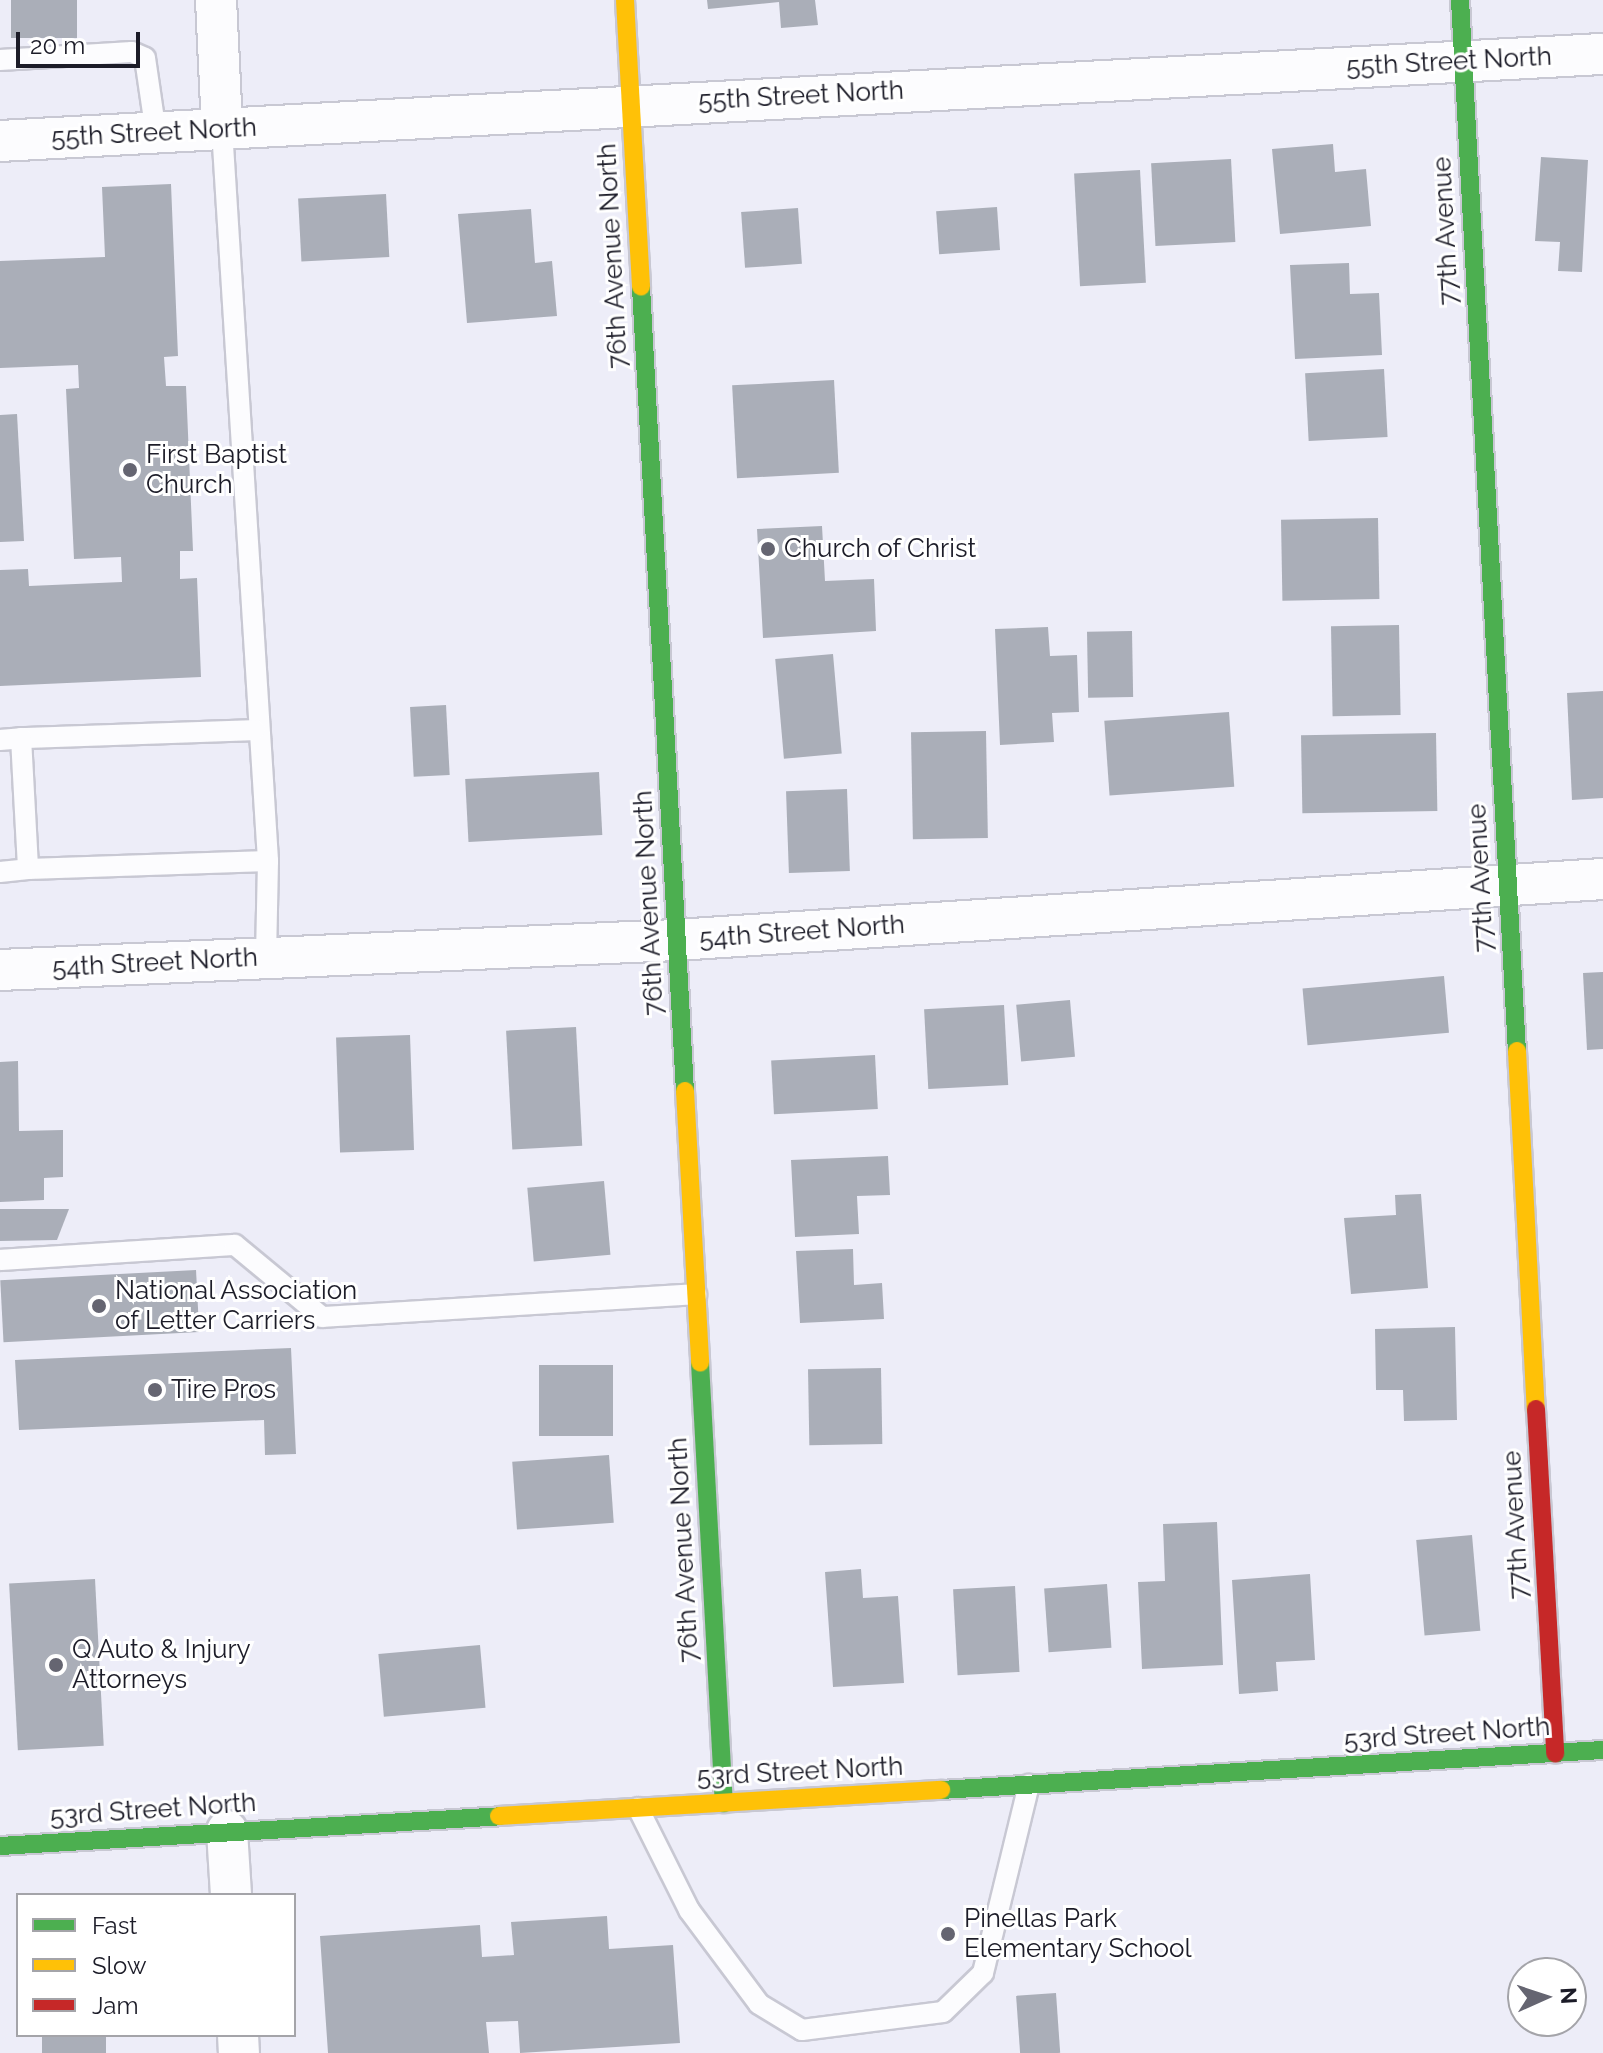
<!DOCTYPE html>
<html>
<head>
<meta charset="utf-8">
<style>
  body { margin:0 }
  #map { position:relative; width:1603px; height:2053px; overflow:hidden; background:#ededf8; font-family:Raleway,sans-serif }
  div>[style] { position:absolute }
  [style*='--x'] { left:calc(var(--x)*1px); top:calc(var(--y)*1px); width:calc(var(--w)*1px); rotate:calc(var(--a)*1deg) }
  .building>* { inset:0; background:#aaaeb8; transform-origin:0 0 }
  .roads { filter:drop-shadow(2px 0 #c8c8d3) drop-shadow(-2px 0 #c8c8d3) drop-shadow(0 2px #c8c8d3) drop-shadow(0 -2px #c8c8d3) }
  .lane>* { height:20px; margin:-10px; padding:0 10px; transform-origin:10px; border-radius:10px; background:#fcfcfe }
  .street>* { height:40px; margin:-20px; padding:0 20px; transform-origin:20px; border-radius:20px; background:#fcfcfe }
  .fast>* { height:18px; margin:-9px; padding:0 9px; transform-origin:9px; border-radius:9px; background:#4caf50 }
  .slow>* { height:18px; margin:-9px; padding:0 9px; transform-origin:9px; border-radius:9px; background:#ffc107 }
  .jam>* { height:18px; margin:-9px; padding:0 9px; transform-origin:9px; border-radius:9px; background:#c62828 }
  .dots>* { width:22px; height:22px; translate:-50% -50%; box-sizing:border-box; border:4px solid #fff; border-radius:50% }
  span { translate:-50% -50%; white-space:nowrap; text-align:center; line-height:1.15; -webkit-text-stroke:6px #fff; paint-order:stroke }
  .street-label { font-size:26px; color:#1c1c28 }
  .poi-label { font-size:26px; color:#1c1c28 }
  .left { translate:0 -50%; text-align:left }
  .legend { position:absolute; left:16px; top:1893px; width:280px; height:144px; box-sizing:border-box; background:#fff; border:2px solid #a4a4a9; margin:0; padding:10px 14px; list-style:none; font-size:24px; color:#1c1c28 }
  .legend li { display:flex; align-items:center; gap:16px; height:40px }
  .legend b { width:40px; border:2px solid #a4a4a9 }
  .north { position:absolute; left:1507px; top:1957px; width:80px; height:80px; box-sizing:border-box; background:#fff; border:2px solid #a4a4a9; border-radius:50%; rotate:87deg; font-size:22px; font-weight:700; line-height:32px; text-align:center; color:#1c1c28 }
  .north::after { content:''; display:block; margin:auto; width:28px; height:36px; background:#656571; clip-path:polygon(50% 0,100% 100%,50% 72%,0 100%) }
  .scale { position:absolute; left:16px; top:32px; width:124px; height:36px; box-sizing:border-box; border:4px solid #1c1c28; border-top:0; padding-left:10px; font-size:24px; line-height:28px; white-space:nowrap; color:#1c1c28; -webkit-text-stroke:6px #fff; paint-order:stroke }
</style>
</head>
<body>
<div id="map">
  <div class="building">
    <i style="left:11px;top:0;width:66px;height:38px"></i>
    <i style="clip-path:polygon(707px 0,815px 0,818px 25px,781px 28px,779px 2px,708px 9px)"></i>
    <i style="clip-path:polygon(1333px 144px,1335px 172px,1366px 169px,1371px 226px,1280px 234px,1272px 149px)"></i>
    <i style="clip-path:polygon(1541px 157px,1588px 160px,1582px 272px,1558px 271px,1560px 242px,1535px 241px)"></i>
    <i style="left:1231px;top:159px;width:83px;height:80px;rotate:87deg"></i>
    <i style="left:1140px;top:170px;width:113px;height:66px;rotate:87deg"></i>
    <i style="clip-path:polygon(171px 184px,178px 356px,164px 357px,166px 386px,186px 386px,193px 551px,180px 551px,180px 579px,197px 578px,201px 677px,0 686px,0 570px,28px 569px,29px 586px,122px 582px,121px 557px,74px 559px,66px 389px,79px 388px,78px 365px,0 368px,0 261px,105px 257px,102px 187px)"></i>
    <i style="left:386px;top:194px;width:63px;height:88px;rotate:87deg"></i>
    <i style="left:997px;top:207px;width:43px;height:61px;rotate:86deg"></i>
    <i style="left:798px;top:208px;width:56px;height:57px;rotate:86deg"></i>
    <i style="clip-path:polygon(531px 209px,535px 263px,552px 261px,557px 316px,467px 323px,458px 214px)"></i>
    <i style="clip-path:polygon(1349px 263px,1350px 294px,1379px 293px,1382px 355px,1295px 359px,1290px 265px)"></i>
    <i style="left:1384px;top:369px;width:68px;height:79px;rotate:87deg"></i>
    <i style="left:834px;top:380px;width:93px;height:102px;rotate:87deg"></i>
    <i style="clip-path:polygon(17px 414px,24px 541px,0 542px,0 415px)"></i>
    <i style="left:1378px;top:518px;width:81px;height:97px;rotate:89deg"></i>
    <i style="clip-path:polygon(822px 526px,825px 581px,874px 579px,876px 631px,763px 638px,757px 529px)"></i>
    <i style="left:1399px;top:625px;width:90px;height:68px;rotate:89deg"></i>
    <i style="clip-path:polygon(1048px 627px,1050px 656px,1077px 655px,1079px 712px,1052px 713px,1054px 742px,1000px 745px,995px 629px)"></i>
    <i style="left:1132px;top:631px;width:66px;height:45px;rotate:89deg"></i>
    <i style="left:833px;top:654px;width:100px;height:58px;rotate:85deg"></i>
    <i style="clip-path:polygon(1603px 691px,1603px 798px,1572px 800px,1567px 693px)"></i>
    <i style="left:446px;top:705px;width:70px;height:36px;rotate:87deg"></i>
    <i style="left:1229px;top:712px;width:75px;height:125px;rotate:86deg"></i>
    <i style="left:986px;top:731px;width:107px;height:75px;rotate:89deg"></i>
    <i style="left:1436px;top:733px;width:78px;height:135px;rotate:89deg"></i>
    <i style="left:599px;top:772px;width:63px;height:134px;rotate:87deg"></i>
    <i style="left:847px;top:789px;width:82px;height:61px;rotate:88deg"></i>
    <i style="clip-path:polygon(1603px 972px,1603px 1049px,1587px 1050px,1583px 973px)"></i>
    <i style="left:1444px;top:976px;width:57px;height:142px;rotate:85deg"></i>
    <i style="left:1070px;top:1000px;width:57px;height:54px;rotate:85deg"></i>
    <i style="left:1004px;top:1005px;width:80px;height:80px;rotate:87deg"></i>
    <i style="left:576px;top:1027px;width:119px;height:70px;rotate:87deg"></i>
    <i style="left:410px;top:1035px;width:115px;height:74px;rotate:88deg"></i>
    <i style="left:875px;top:1055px;width:54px;height:104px;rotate:87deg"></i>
    <i style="clip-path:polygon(18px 1061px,19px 1131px,63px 1130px,63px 1177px,44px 1178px,44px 1200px,0 1202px,0 1062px)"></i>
    <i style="clip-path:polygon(888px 1156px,890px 1195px,857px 1196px,859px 1234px,795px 1237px,791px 1160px)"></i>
    <i style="left:604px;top:1181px;width:74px;height:77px;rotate:85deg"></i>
    <i style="clip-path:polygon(1421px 1194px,1428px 1288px,1351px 1294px,1344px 1218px,1396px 1215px,1395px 1195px)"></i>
    <i style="clip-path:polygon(0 1209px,69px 1209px,57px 1240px,0 1241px)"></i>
    <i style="clip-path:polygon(853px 1249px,854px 1285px,882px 1283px,884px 1319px,800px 1323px,796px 1251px)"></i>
    <i style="left:196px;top:1270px;width:62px;height:196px;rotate:87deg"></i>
    <i style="clip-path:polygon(1455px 1327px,1457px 1420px,1404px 1421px,1403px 1390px,1376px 1390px,1375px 1329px)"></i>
    <i style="clip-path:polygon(291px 1348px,296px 1454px,265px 1455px,264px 1420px,19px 1430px,15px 1360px)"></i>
    <i style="left:539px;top:1365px;width:74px;height:71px"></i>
    <i style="left:881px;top:1368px;width:76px;height:73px;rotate:89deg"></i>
    <i style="left:609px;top:1455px;width:68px;height:97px;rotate:86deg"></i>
    <i style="clip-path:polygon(1217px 1522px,1223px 1665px,1142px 1669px,1138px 1582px,1165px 1581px,1163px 1524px)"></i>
    <i style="left:1472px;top:1535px;width:96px;height:56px;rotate:85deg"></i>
    <i style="clip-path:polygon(861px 1569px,863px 1598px,898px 1596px,904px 1683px,833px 1687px,825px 1572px)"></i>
    <i style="clip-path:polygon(1310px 1574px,1315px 1660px,1276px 1662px,1278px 1691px,1239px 1694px,1232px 1580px)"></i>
    <i style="left:95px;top:1579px;width:167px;height:86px;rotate:87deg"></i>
    <i style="left:1107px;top:1584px;width:64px;height:63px;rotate:86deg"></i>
    <i style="left:1015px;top:1586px;width:86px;height:62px;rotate:87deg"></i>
    <i style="left:480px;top:1645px;width:63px;height:102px;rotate:85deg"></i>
    <i style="clip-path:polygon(607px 1916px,609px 1949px,673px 1945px,680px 2043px,520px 2053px,518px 2021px,486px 2022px,489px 2053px,328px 2053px,320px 1936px,480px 1925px,482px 1957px,514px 1955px,511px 1922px)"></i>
    <i style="left:1056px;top:1993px;width:60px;height:40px;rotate:86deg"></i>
    <i style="left:42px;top:2035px;width:64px;height:18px"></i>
  </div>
  <div class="roads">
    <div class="lane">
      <i style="--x:0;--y:60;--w:132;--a:-3.5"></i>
      <i style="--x:132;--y:52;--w:14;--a:25"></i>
      <i style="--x:145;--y:58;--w:76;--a:81.7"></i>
      <i style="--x:222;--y:129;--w:733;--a:86.4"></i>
      <i style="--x:268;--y:861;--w:97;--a:91.2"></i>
      <i style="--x:255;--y:730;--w:234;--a:178"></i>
      <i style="--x:21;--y:738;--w:131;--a:86.9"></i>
      <i style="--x:28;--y:869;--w:240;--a:-1.9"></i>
      <i style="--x:0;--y:740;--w:21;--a:-5"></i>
      <i style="--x:0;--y:872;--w:28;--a:-6"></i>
      <i style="--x:0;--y:1260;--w:235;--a:-3.7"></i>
      <i style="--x:235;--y:1245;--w:113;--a:39.6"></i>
      <i style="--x:322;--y:1317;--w:375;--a:-3.5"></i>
      <i style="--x:638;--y:1808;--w:114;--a:63.4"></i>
      <i style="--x:689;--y:1910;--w:117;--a:53.3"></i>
      <i style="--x:759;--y:2004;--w:50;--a:31.2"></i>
      <i style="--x:802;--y:2030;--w:142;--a:-7.3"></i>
      <i style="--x:943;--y:2012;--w:56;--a:-44.3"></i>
      <i style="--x:983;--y:1973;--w:194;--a:-76.3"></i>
    </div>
    <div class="street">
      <i style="--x:216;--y:0;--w:129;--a:87.3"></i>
      <i style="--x:0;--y:141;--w:1605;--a:-3.11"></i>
      <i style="--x:0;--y:970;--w:678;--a:-2.54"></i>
      <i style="--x:677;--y:940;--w:928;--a:-3.77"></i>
      <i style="--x:227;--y:1831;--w:64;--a:86.4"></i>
      <i style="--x:238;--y:2035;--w:18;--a:87"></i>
    </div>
    <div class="fast">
      <i style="--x:1460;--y:0;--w:1053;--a:86.9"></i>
      <i style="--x:641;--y:287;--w:805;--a:86.87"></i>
      <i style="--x:700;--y:1363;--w:441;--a:86.9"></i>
      <i style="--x:941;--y:1790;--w:663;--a:-3.46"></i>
      <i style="--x:0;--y:1846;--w:500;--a:-3.4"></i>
    </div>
    <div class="slow">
      <i style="--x:625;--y:0;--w:287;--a:86.8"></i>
      <i style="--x:1517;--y:1051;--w:359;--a:87"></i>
      <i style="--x:685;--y:1091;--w:272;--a:86.8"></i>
      <i style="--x:499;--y:1816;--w:443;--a:-3.4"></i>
    </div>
    <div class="jam">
      <i style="--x:1536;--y:1409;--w:345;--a:86.8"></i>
    </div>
  </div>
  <div class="dots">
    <i style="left:130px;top:470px;background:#656571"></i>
    <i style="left:768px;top:549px;background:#656571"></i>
    <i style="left:99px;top:1306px;background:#656571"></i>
    <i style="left:155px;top:1390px;background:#656571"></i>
    <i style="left:56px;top:1665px;background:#656571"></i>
    <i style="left:948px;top:1934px;background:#656571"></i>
  </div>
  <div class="street-label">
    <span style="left:1449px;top:62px;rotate:-3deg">55th Street North</span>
    <span style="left:801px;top:96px;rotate:-3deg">55th Street North</span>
    <span style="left:154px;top:133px;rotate:-3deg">55th Street North</span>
    <span style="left:1446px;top:231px;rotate:-93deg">77th Avenue</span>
    <span style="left:613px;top:256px;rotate:-93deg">76th Avenue North</span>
    <span style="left:1481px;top:878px;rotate:-93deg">77th Avenue</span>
    <span style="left:649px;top:903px;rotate:-93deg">76th Avenue North</span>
    <span style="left:802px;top:932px;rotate:-4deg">54th Street North</span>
    <span style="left:155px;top:963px;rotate:-3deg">54th Street North</span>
    <span style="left:1516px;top:1525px;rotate:-93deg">77th Avenue</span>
    <span style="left:684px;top:1550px;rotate:-93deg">76th Avenue North</span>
    <span style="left:1447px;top:1734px;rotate:-4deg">53rd Street North</span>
    <span style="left:800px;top:1772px;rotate:-3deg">53rd Street North</span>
    <span style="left:153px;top:1810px;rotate:-4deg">53rd Street North</span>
  </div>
  <div class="poi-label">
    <span class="left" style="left:146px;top:470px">First Baptist<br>Church</span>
    <span class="left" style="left:784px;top:549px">Church of Christ</span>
    <span class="left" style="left:115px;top:1306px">National Association<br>of Letter Carriers</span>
    <span class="left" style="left:171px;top:1390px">Tire Pros</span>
    <span class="left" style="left:72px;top:1665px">Q Auto &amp; Injury<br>Attorneys</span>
    <span class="left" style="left:964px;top:1934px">Pinellas Park<br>Elementary School</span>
  </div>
  <ul class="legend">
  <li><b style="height:10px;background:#4caf50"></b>Fast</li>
  <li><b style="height:10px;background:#ffc107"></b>Slow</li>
  <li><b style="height:10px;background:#c62828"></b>Jam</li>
  </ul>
  <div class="north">N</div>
  <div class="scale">20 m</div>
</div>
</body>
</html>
